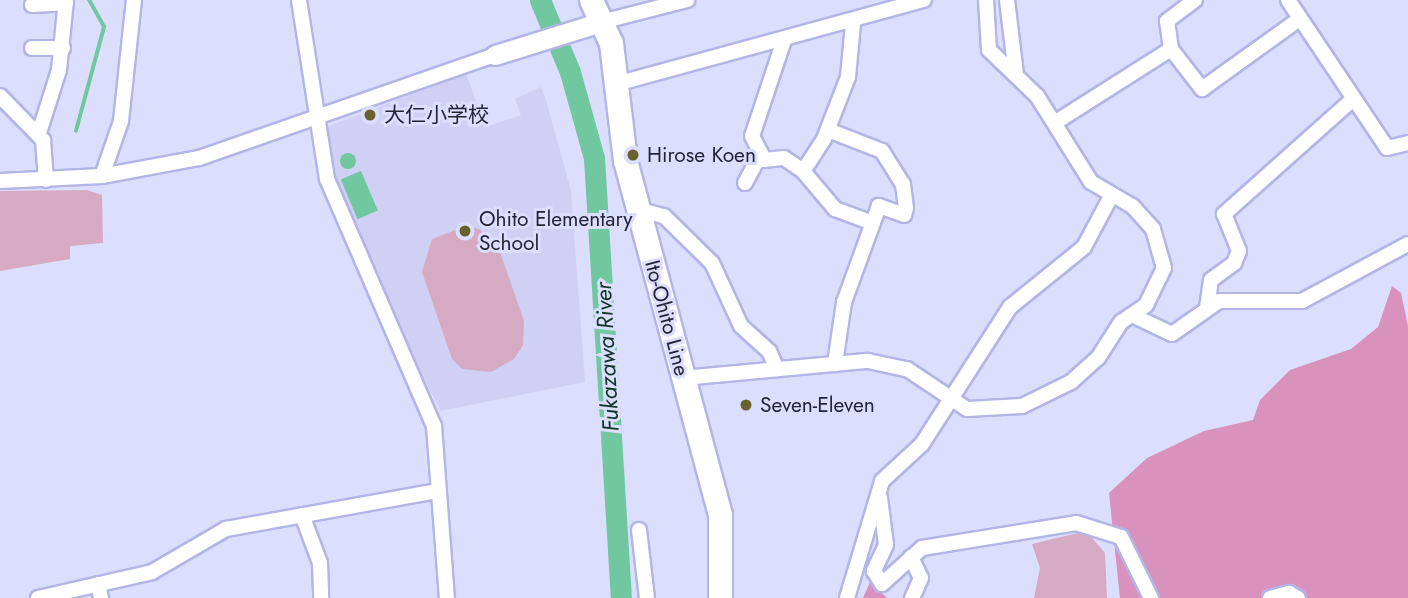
<!DOCTYPE html>
<html>
<head>
<meta charset="utf-8">
<style>
  body { margin:0 }
  #map { position:relative; width:1408px; height:598px; overflow:hidden; background:#dcdefd; font-family:Jost,"Noto Sans JP",sans-serif }
  div>[style] { position:absolute }
  [style*='--x'] { left:calc(var(--x)*1px); top:calc(var(--y)*1px); width:calc(var(--w)*1px); rotate:calc(var(--a)*1deg) }
  .built>* { inset:0; background:#cfd0f3 }
  .green>* { inset:0; background:#d7aac4 }
  .forest>* { inset:0; background:#d992bd }
  .water>* { inset:0; background:#71c79f; transform-origin:0 0 }
  .round { border-radius:50% }
  .stream>* { height:3.5px; margin:-1.75px; padding:0 1.75px; transform-origin:1.75px; border-radius:1.75px; background:#71c79f }
  .river>* { height:21px; margin:-10.5px; padding:0 10.5px; transform-origin:10.5px; border-radius:10.5px; background:#71c79f }
  .roads { filter:drop-shadow(2px 0 #b3b5e6) drop-shadow(-2px 0 #b3b5e6) drop-shadow(0 2px #b3b5e6) drop-shadow(0 -2px #b3b5e6) }
  .street>* { height:14px; margin:-7px; padding:0 7px; transform-origin:7px; border-radius:7px; background:#fff }
  .secondary>* { height:19px; margin:-9.5px; padding:0 9.5px; transform-origin:9.5px; border-radius:9.5px; background:#fff }
  .primary>* { height:23px; margin:-11.5px; padding:0 11.5px; transform-origin:11.5px; border-radius:11.5px; background:#fff }
  .dots>* { width:19px; height:19px; translate:-50% -50%; box-sizing:border-box; border:4px solid #dcdefd; border-radius:50% }
  span { translate:-50% -50%; white-space:nowrap; text-align:center; line-height:1.15; -webkit-text-stroke:6px #dcdefd; paint-order:stroke }
  .poi-label { font-size:21px; color:#242437 }
  .left { translate:0 -50%; text-align:left }
  .street-label { font-size:21px; color:#242437 }
  .water-label { font-size:23px; color:#0f3626; font-style:italic }
</style>
</head>
<body>
<div id="map">
  <div class="built">
    <i style="clip-path:polygon(466px 74px,486px 127px,521px 115px,515px 99px,541px 87px,546px 100px,571px 191px,585px 382px,441px 411px,396px 327px,336px 188px,321px 129px)"></i>
  </div>
  <div class="green">
    <i style="clip-path:polygon(87px 190px,102px 195px,103px 243px,70px 246px,70px 259px,0 271px,0 191px)"></i>
    <i style="clip-path:polygon(466px 226px,479px 229px,499px 249px,524px 321px,523px 345px,514px 359px,491px 372px,462px 369px,452px 359px,422px 272px,432px 239px)"></i>
    <i style="clip-path:polygon(1086px 531px,1105px 553px,1107px 598px,1034px 598px,1040px 568px,1032px 544px)"></i>
  </div>
  <div class="forest">
    <i style="clip-path:polygon(1392px 286px,1401px 293px,1408px 326px,1408px 598px,1120px 598px,1109px 493px,1147px 458px,1204px 431px,1253px 420px,1260px 400px,1290px 370px,1351px 349px,1378px 327px)"></i>
    <i style="clip-path:polygon(870px 582px,887px 598px,863px 598px)"></i>
  </div>
  <div class="water">
    <i class="round" style="left:340px;top:153px;width:16px;height:16px"></i>
    <i style="left:361px;top:171px;width:43px;height:22px;rotate:67deg"></i>
  </div>
  <div class="stream">
    <i style="--x:76;--y:131;--w:108;--a:-74.9"></i>
    <i style="--x:104;--y:27;--w:31;--a:-119"></i>
  </div>
  <div class="river">
    <i style="--x:540;--y:0;--w:78;--a:67.4"></i>
    <i style="--x:570;--y:72;--w:89;--a:74.4"></i>
    <i style="--x:594;--y:158;--w:441;--a:86.5"></i>
  </div>
  <div class="roads">
    <div class="street">
      <i style="--x:299;--y:0;--w:181;--a:81.1"></i>
      <i style="--x:327;--y:179;--w:269;--a:66.6"></i>
      <i style="--x:434;--y:426;--w:172;--a:85.7"></i>
      <i style="--x:1007;--y:0;--w:75;--a:83.1"></i>
      <i style="--x:1288;--y:0;--w:178;--a:56.2"></i>
      <i style="--x:1387;--y:148;--w:22;--a:-13"></i>
      <i style="--x:32;--y:5;--w:34;--a:-3"></i>
      <i style="--x:601;--y:22;--w:89;--a:-14.3"></i>
      <i style="--x:853;--y:24;--w:53;--a:95.4"></i>
      <i style="--x:848;--y:77;--w:66;--a:111.2"></i>
      <i style="--x:824;--y:139;--w:38;--a:123"></i>
      <i style="--x:803;--y:171;--w:50;--a:49.9"></i>
      <i style="--x:835;--y:209;--w:40;--a:20.2"></i>
      <i style="--x:784;--y:40;--w:101;--a:108.4"></i>
      <i style="--x:752;--y:136;--w:27;--a:63"></i>
      <i style="--x:764;--y:160;--w:20;--a:-6"></i>
      <i style="--x:784;--y:158;--w:23;--a:34"></i>
      <i style="--x:32;--y:48;--w:31;--a:0"></i>
      <i style="--x:1171;--y:49;--w:28;--a:-98"></i>
      <i style="--x:1167;--y:21;--w:35;--a:-37"></i>
      <i style="--x:620;--y:83;--w:315;--a:-15.3"></i>
      <i style="--x:0;--y:96;--w:62;--a:45.7"></i>
      <i style="--x:43;--y:140;--w:40;--a:85.7"></i>
      <i style="--x:1056;--y:122;--w:136;--a:-32.4"></i>
      <i style="--x:1171;--y:49;--w:51;--a:52.2"></i>
      <i style="--x:1202;--y:89;--w:118;--a:-35.7"></i>
      <i style="--x:828;--y:130;--w:58;--a:21.3"></i>
      <i style="--x:882;--y:151;--w:39;--a:58"></i>
      <i style="--x:903;--y:184;--w:24;--a:83"></i>
      <i style="--x:906;--y:208;--w:7;--a:106"></i>
      <i style="--x:904;--y:215;--w:27;--a:-160"></i>
      <i style="--x:879;--y:206;--w:102;--a:110"></i>
      <i style="--x:844;--y:302;--w:63;--a:98.3"></i>
      <i style="--x:39;--y:133;--w:66;--a:-72.4"></i>
      <i style="--x:59;--y:70;--w:70;--a:-84.3"></i>
      <i style="--x:102;--y:176;--w:58;--a:-70.9"></i>
      <i style="--x:121;--y:121;--w:122;--a:-83.9"></i>
      <i style="--x:0;--y:181;--w:102;--a:-2.8"></i>
      <i style="--x:102;--y:176;--w:99;--a:-10.5"></i>
      <i style="--x:199;--y:158;--w:313;--a:-19.2"></i>
      <i style="--x:745;--y:183;--w:34;--a:-62"></i>
      <i style="--x:637;--y:209;--w:28;--a:15"></i>
      <i style="--x:664;--y:216;--w:67;--a:44.4"></i>
      <i style="--x:712;--y:263;--w:69;--a:65.3"></i>
      <i style="--x:741;--y:326;--w:38;--a:42"></i>
      <i style="--x:769;--y:351;--w:20;--a:66"></i>
      <i style="--x:1207;--y:308;--w:28;--a:-82"></i>
      <i style="--x:1211;--y:280;--w:29;--a:-36"></i>
      <i style="--x:1234;--y:263;--w:13;--a:-67"></i>
      <i style="--x:1239;--y:251;--w:40;--a:-112"></i>
      <i style="--x:1224;--y:214;--w:173;--a:-41.7"></i>
      <i style="--x:1132;--y:315;--w:44;--a:25.4"></i>
      <i style="--x:1172;--y:334;--w:57;--a:-35.1"></i>
      <i style="--x:1219;--y:301;--w:83;--a:0"></i>
      <i style="--x:1302;--y:301;--w:120;--a:-28.3"></i>
      <i style="--x:683;--y:378;--w:186;--a:-5.3"></i>
      <i style="--x:868;--y:361;--w:40;--a:12"></i>
      <i style="--x:907;--y:369;--w:72;--a:33.7"></i>
      <i style="--x:967;--y:409;--w:55;--a:-3.1"></i>
      <i style="--x:1022;--y:406;--w:55;--a:-26.1"></i>
      <i style="--x:1071;--y:382;--w:36;--a:-42"></i>
      <i style="--x:1098;--y:358;--w:43;--a:-57.4"></i>
      <i style="--x:1121;--y:322;--w:30;--a:-34"></i>
      <i style="--x:1146;--y:305;--w:41;--a:-64.1"></i>
      <i style="--x:1164;--y:268;--w:41;--a:-105.8"></i>
      <i style="--x:1153;--y:229;--w:31;--a:-132"></i>
      <i style="--x:1132;--y:206;--w:48;--a:-149.7"></i>
      <i style="--x:1091;--y:182;--w:102;--a:-122.1"></i>
      <i style="--x:1037;--y:96;--w:66;--a:-136.2"></i>
      <i style="--x:989;--y:50;--w:50;--a:-93.4"></i>
      <i style="--x:880;--y:498;--w:47;--a:82.7"></i>
      <i style="--x:886;--y:545;--w:29;--a:115"></i>
      <i style="--x:874;--y:571;--w:15;--a:58"></i>
      <i style="--x:882;--y:584;--w:54;--a:-42"></i>
      <i style="--x:922;--y:548;--w:156;--a:-9.2"></i>
      <i style="--x:1076;--y:523;--w:47;--a:17.3"></i>
      <i style="--x:1121;--y:537;--w:68;--a:63.8"></i>
      <i style="--x:302;--y:515;--w:51;--a:69.4"></i>
      <i style="--x:320;--y:563;--w:35;--a:88"></i>
      <i style="--x:639;--y:530;--w:68;--a:83.3"></i>
      <i style="--x:911;--y:557;--w:23;--a:65"></i>
      <i style="--x:921;--y:578;--w:22;--a:114"></i>
      <i style="--x:98;--y:584;--w:14;--a:78"></i>
      <i style="--x:38;--y:598;--w:117;--a:-12.8"></i>
      <i style="--x:152;--y:572;--w:86;--a:-30.2"></i>
      <i style="--x:226;--y:529;--w:214;--a:-10.2"></i>
      <i style="--x:847;--y:598;--w:122;--a:-73.3"></i>
      <i style="--x:882;--y:481;--w:54;--a:-42.8"></i>
      <i style="--x:922;--y:444;--w:163;--a:-57.3"></i>
      <i style="--x:1010;--y:307;--w:95;--a:-39"></i>
      <i style="--x:1084;--y:247;--w:55;--a:-62"></i>
      <i style="--x:1270;--y:598;--w:20;--a:-15"></i>
      <i style="--x:1289;--y:593;--w:10;--a:29"></i>
    </div>
    <div class="secondary">
      <i style="--x:495;--y:55;--w:111;--a:-17.3"></i>
    </div>
    <div class="primary">
      <i style="--x:591;--y:0;--w:47;--a:65.1"></i>
      <i style="--x:611;--y:43;--w:118;--a:83.2"></i>
      <i style="--x:625;--y:160;--w:367;--a:75"></i>
      <i style="--x:720;--y:515;--w:83;--a:90"></i>
    </div>
  </div>
  <div class="dots">
    <i style="left:370px;top:115px;background:#68622e"></i>
    <i style="left:633px;top:155px;background:#68622e"></i>
    <i style="left:465px;top:231px;background:#68622e"></i>
    <i style="left:746px;top:405px;background:#68622e"></i>
  </div>
  <div class="poi-label">
    <span class="left" style="left:384px;top:115px">大仁小学校</span>
    <span class="left" style="left:647px;top:155px">Hirose Koen</span>
    <span class="left" style="left:479px;top:231px">Ohito Elementary<br>School</span>
    <span class="left" style="left:760px;top:405px">Seven-Eleven</span>
  </div>
  <div class="street-label">
    <span style="left:667px;top:318px;rotate:75deg">Ito-Ohito Line</span>
  </div>
  <div class="water-label">
    <span style="left:607px;top:357px;rotate:-93deg">Fukazawa River</span>
  </div>
</div>
</body>
</html>
